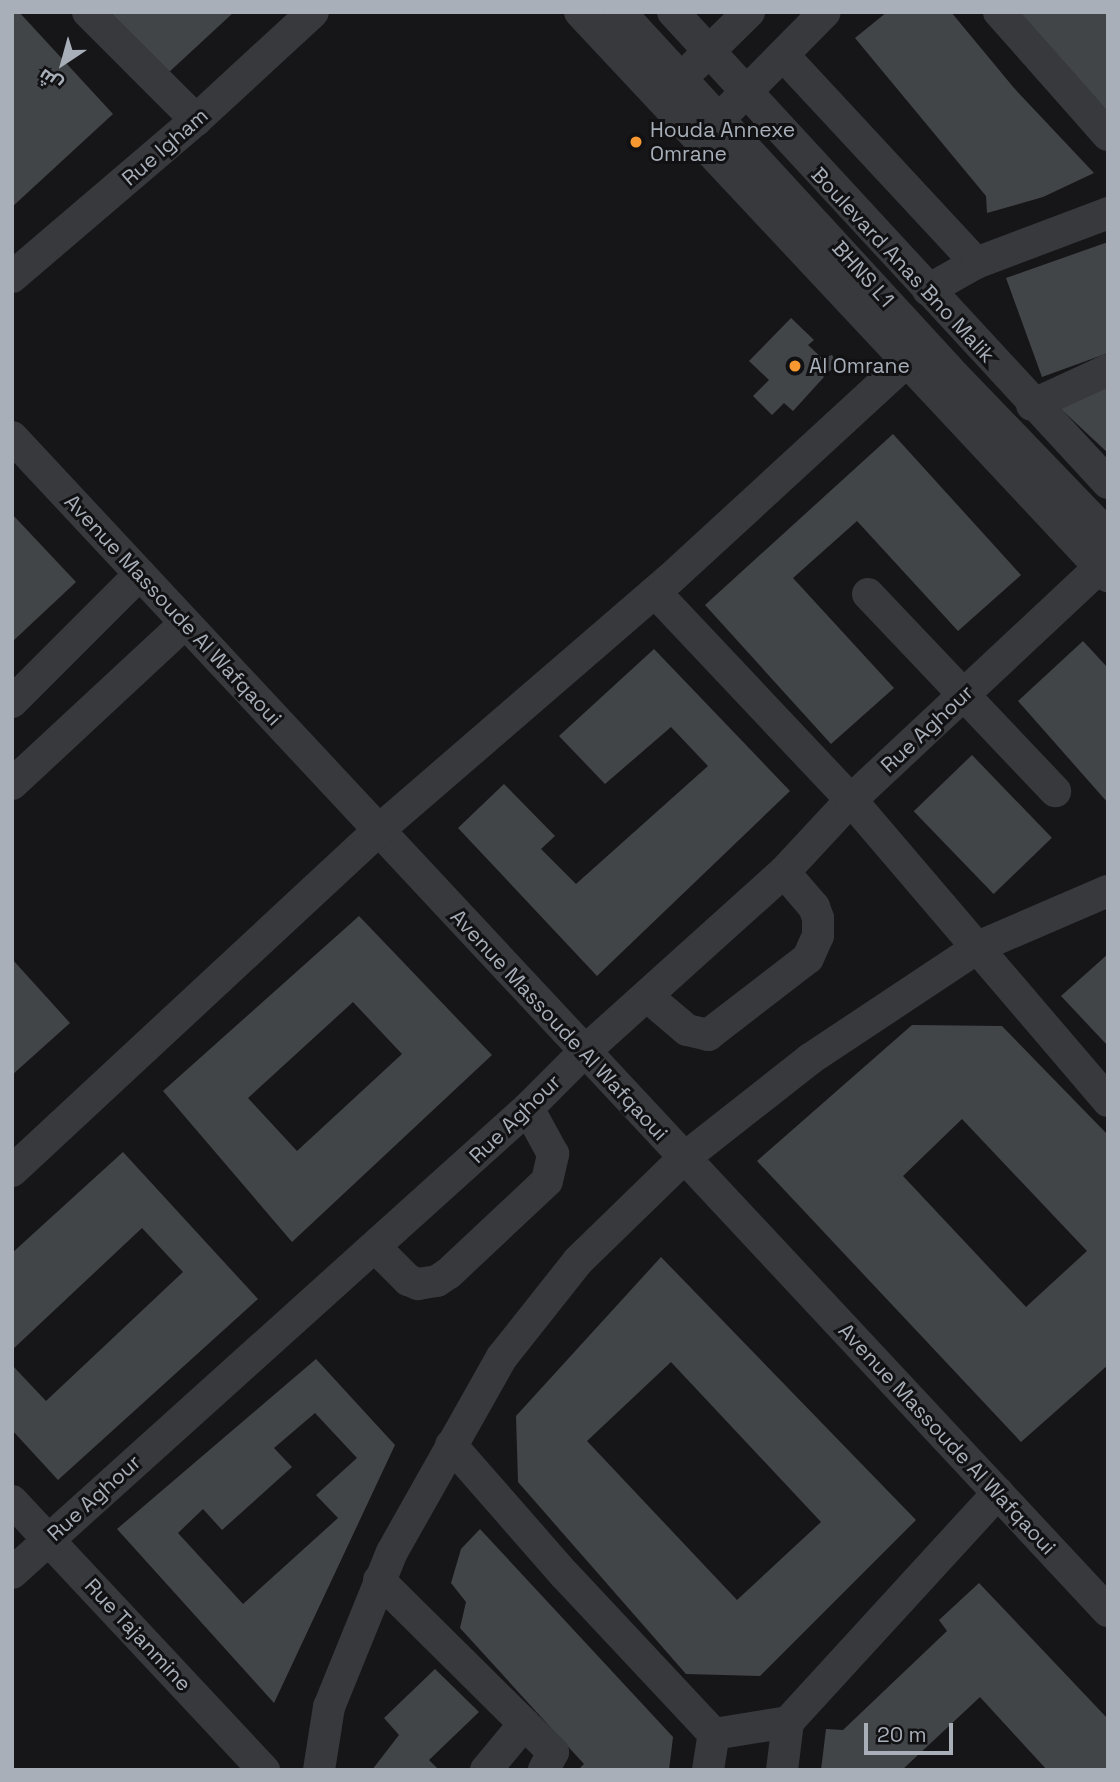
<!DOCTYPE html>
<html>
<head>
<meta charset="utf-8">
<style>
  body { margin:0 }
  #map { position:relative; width:1120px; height:1782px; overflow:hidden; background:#161618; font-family:"Space Grotesk",Cairo,sans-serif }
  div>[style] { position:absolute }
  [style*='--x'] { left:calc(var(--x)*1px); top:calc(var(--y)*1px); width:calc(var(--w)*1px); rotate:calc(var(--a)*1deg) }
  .building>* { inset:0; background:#424548; transform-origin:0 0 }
  .minor>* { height:32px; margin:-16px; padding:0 16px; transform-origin:16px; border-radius:16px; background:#37393d }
  .dots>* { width:19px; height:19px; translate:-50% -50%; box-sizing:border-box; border:4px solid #111113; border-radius:50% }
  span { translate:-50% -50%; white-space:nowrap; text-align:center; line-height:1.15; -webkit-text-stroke:6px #111113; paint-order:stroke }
  .poi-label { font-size:21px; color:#a8afb9 }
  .left { translate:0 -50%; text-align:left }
  .street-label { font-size:21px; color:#a8afb9 }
  .frame { position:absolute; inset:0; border:14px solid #a8afb9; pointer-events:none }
  .north { position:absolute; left:28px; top:28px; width:70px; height:70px; -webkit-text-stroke:5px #111113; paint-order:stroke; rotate:216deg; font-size:19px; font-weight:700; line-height:28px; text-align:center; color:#a8afb9 }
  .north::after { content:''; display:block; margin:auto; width:24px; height:32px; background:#a8afb9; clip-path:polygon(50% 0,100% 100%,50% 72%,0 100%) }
  .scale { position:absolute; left:864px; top:1723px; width:89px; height:32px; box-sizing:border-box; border:4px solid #a8afb9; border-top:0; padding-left:9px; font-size:21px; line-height:24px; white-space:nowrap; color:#a8afb9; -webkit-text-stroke:5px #111113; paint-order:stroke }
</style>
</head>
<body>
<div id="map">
  <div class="building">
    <i style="clip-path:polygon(12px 12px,19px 12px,113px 114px,12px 207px)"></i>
    <i style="clip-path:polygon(110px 12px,234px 12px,167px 74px)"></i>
    <i style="clip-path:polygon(887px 12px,951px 12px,1014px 88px,1094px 173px,1043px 197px,987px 213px,986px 196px,855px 38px)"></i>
    <i style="clip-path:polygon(1009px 12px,1108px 12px,1108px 117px)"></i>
    <i style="clip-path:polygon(1108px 242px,1108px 353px,1042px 377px,1006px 278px)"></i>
    <i style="clip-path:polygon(791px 318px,814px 340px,808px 345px,822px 358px,832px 355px,837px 364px,830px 371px,819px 373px,824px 377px,793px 411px,784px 403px,772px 415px,753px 396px,769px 380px,749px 361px)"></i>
    <i style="clip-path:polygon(1108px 382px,1108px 453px,1062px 410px,1062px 401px)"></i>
    <i style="clip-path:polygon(893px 434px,1021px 575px,958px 631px,857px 521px,793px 578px,894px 688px,831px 744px,705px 605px)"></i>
    <i style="clip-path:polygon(12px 514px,76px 582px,12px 642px)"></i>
    <i style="clip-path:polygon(1083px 641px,1108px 668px,1108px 803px,1018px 701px)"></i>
    <i style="clip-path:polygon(654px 649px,790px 791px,597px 976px,458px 828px,504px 784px,555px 836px,541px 849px,576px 884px,708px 766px,671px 727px,605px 784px,559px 736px)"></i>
    <i style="left:972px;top:755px;width:115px;height:81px;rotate:46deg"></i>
    <i style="clip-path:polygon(evenodd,359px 916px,492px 1055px,292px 1242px,163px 1091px,359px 916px,353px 1002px,402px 1054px,297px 1151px,248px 1098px,353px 1002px)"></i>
    <i style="clip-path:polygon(1108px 954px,1108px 1046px,1061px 996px)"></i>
    <i style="clip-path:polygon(12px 959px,70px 1023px,12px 1075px)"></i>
    <i style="clip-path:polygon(evenodd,912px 1025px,1002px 1026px,1108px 1135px,1108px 1365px,1021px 1442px,757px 1161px,912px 1025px,962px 1119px,1087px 1251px,1026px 1307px,903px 1176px,962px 1119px)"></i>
    <i style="clip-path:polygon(123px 1152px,258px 1299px,58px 1480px,12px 1430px,12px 1365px,46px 1401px,183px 1272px,142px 1228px,12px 1350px,12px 1253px)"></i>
    <i style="clip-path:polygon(evenodd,661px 1257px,916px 1520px,760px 1676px,686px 1674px,518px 1482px,516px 1416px,661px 1257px,671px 1362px,821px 1522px,737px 1600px,587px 1441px,671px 1362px)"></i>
    <i style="clip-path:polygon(evenodd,316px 1359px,395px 1445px,274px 1703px,117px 1529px,316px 1359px,315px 1413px,357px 1458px,316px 1495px,338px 1518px,243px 1604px,178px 1533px,203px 1509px,222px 1530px,292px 1467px,274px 1448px,315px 1413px)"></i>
    <i style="clip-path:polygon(480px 1529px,673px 1737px,669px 1770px,578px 1770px,584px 1764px,460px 1628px,466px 1602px,451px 1583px,461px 1549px)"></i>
    <i style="clip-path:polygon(979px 1583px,1108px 1719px,1108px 1770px,1047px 1770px,980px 1697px,902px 1770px,821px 1770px,826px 1729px,843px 1730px,947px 1631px,939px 1620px)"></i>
    <i style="clip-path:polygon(435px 1669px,479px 1712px,429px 1760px,439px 1770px,372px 1770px,399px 1735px,384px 1718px)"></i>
  </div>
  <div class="minor">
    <i style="--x:88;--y:12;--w:153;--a:45"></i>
    <i style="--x:580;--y:12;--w:773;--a:46.89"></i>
    <i style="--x:620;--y:12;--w:485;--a:47.4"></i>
    <i style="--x:948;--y:369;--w:231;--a:46.1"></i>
    <i style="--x:673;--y:12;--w:641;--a:47.28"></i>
    <i style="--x:999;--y:12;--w:164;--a:48.5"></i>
    <i style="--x:783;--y:55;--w:284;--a:47.1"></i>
    <i style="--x:695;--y:65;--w:76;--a:-44.5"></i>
    <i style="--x:729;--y:109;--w:136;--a:-45.3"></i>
    <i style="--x:12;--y:277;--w:242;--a:-40.5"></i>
    <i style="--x:196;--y:120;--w:159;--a:-42.7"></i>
    <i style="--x:928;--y:290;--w:55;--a:-29.4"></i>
    <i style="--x:976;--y:263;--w:141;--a:-20.7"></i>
    <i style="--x:1032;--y:405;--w:84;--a:-24.7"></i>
    <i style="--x:12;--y:437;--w:1606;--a:46.97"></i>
    <i style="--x:655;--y:592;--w:286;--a:46.7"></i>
    <i style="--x:851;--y:800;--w:396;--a:49.5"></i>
    <i style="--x:868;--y:594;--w:272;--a:46.5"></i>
    <i style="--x:12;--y:702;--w:181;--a:-45"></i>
    <i style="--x:12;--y:784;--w:236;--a:-42.9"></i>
    <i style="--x:648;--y:997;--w:51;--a:40.2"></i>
    <i style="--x:687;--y:1030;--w:22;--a:13"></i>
    <i style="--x:708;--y:1035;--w:126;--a:-37.6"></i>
    <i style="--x:808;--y:958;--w:24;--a:-66"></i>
    <i style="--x:818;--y:936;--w:18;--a:-90"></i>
    <i style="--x:818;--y:918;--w:12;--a:-110"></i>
    <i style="--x:814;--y:907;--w:46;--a:-130.6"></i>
    <i style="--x:12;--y:1171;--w:501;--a:-42.9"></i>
    <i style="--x:379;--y:830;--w:383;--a:-40.8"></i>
    <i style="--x:669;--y:580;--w:322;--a:-42.6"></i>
    <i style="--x:375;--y:1247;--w:47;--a:45"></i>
    <i style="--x:408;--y:1280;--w:11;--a:22"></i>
    <i style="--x:418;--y:1284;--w:19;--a:-9"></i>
    <i style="--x:437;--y:1281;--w:14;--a:-34"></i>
    <i style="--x:449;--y:1273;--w:134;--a:-43.2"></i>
    <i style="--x:547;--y:1181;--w:28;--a:-77"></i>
    <i style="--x:553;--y:1154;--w:52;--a:-118.5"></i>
    <i style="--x:451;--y:1445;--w:173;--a:48.8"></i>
    <i style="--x:565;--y:1575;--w:218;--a:46.9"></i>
    <i style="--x:12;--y:1501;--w:369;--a:46.9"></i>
    <i style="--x:12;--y:1573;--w:695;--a:-42.02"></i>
    <i style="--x:528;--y:1108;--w:81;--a:-45"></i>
    <i style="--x:585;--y:1051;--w:268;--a:-42"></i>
    <i style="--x:784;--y:872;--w:98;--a:-47.1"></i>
    <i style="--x:851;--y:800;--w:341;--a:-43.1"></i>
    <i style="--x:379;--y:1580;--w:245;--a:44.7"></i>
    <i style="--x:553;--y:1752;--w:20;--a:117"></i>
    <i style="--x:788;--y:1722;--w:311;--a:-47.5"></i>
    <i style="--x:714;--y:1734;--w:75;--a:-9.2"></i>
    <i style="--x:788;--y:1722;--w:48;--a:97.1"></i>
    <i style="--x:319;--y:1770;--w:64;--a:-81"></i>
    <i style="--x:329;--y:1707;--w:167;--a:-67.9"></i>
    <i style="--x:392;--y:1552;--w:224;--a:-60.6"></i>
    <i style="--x:502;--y:1357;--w:122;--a:-51.6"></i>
    <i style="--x:578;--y:1261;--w:146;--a:-44.2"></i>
    <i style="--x:683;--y:1159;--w:162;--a:-38.2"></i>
    <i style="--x:810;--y:1059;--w:204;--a:-33.6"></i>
    <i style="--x:980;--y:946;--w:139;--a:-23.3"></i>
    <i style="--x:486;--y:1770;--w:60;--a:-50.4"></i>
    <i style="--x:708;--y:1770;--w:36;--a:-81"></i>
  </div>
  <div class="dots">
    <i style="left:636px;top:142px;background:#f79830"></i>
    <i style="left:795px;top:366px;background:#f79830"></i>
  </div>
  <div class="poi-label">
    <span class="left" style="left:650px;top:142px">Houda Annexe<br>Omrane</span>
    <span class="left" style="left:809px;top:366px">Al Omrane</span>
  </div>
  <div class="street-label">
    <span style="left:165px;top:147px;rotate:-41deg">Rue Igham</span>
    <span style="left:903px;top:265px;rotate:47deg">Boulevard Anas Bno Malik</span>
    <span style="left:863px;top:274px;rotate:48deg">BHNS L1</span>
    <span style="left:173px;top:610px;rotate:47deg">Avenue Massoude Al Wafqaoui</span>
    <span style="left:927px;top:729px;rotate:-43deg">Rue Aghour</span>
    <span style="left:559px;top:1025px;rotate:47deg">Avenue Massoude Al Wafqaoui</span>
    <span style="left:515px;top:1119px;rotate:-44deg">Rue Aghour</span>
    <span style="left:947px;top:1439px;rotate:47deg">Avenue Massoude Al Wafqaoui</span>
    <span style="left:94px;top:1498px;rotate:-42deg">Rue Aghour</span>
    <span style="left:138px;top:1635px;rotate:47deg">Rue Tajanmine</span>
  </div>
  <div class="frame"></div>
  <div class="north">ش</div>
  <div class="scale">20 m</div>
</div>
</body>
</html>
